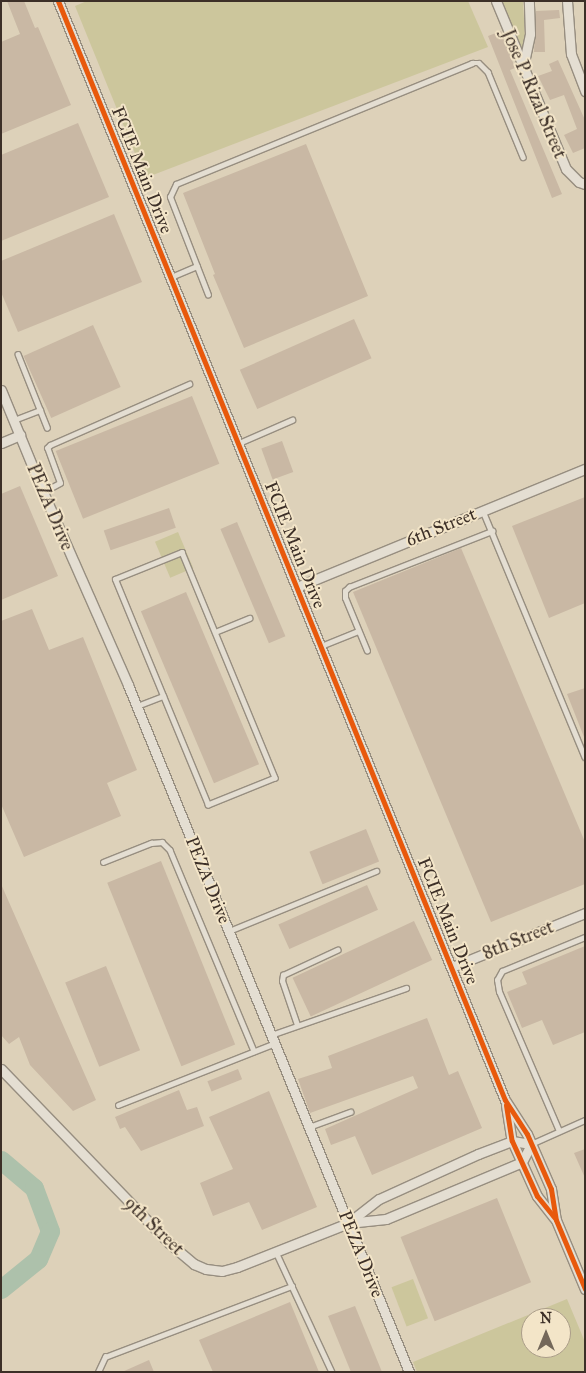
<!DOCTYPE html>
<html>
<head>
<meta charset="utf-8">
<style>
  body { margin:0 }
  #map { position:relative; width:586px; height:1373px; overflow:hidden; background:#ddd1b9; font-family:"IM FELL Great Primer",serif }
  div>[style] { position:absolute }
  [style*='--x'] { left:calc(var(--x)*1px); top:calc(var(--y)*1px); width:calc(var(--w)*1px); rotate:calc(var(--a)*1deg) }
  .green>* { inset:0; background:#ccc69c; transform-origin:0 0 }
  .river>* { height:19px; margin:-9.5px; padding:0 9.5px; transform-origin:9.5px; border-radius:9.5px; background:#adc1ab }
  .building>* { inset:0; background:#c9b8a4; transform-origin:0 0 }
  .roads { filter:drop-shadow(1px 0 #978e80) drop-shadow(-1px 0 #978e80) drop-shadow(0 1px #978e80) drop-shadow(0 -1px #978e80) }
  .service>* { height:4.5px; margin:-2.25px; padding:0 2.25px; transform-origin:2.25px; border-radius:2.25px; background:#e4ded2 }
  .minor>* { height:9px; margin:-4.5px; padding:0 4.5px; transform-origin:4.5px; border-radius:4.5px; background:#e4ded2 }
  .cycleway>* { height:5px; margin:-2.5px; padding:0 2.5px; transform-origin:2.5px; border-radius:2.5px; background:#e8590c }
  span { translate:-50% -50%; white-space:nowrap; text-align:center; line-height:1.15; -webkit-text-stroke:4px #f3e5c8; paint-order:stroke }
  .street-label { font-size:18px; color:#3c2f27 }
  .frame { position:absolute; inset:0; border:2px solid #3c2f27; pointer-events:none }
  .north { position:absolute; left:521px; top:1308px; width:50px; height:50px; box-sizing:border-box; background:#f3e5c8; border:1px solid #aa9c88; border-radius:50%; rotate:0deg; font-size:14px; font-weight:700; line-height:20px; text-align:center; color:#3c2f27 }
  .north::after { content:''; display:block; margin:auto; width:18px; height:22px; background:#74685a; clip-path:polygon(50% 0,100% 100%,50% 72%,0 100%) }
</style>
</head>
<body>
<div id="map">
  <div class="green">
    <i style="clip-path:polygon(87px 1px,468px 1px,488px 47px,145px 178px,75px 6px)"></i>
    <i style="clip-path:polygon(502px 1px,523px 1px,525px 38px,521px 52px)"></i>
    <i style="left:178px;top:532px;width:39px;height:25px;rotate:67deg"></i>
    <i style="left:413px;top:1279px;width:42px;height:23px;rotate:69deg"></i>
    <i style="clip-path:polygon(evenodd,567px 1299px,585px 1342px,585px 1372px,417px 1372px,413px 1362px,567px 1299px,531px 1318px,561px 1318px,561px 1348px,531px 1348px,531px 1318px)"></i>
  </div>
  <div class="river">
    <i style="--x:1;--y:1160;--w:43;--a:40.3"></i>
    <i style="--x:34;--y:1188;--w:46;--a:69.6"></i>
    <i style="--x:50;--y:1231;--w:30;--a:113"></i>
    <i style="--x:38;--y:1259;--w:48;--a:141"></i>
  </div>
  <div class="building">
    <i style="clip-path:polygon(7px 1px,24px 1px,35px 28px,38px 27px,71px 105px,1px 134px,1px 42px,20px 34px)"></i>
    <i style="clip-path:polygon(559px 10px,560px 18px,544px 20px,545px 52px,534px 52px,536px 11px)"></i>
    <i style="clip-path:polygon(501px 31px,515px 68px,510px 70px,562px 194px,552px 198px,488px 36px)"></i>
    <i style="clip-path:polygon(558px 60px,585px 120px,585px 148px,573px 153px,564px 135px,577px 129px,564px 95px,550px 100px,538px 76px,552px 71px,549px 64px)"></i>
    <i style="clip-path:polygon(78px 123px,109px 197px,1px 241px,1px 155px)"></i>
    <i style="clip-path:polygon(306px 144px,368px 296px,244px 348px,213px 275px,215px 274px,183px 193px)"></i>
    <i style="clip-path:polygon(114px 214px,142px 282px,18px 332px,1px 292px,1px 261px)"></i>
    <i style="left:354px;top:319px;width:43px;height:125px;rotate:66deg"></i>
    <i style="left:93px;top:325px;width:68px;height:76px;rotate:66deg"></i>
    <i style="left:192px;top:396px;width:73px;height:147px;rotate:68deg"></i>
    <i style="left:282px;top:441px;width:33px;height:22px;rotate:70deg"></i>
    <i style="clip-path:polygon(20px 486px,58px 576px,1px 600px,1px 494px)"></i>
    <i style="clip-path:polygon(585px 497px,585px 603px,549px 618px,512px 526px)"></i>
    <i style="left:169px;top:508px;width:21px;height:69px;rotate:71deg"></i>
    <i style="left:237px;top:522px;width:124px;height:18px;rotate:67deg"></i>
    <i style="clip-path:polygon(461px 548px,585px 842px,585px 884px,491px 922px,353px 592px)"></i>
    <i style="left:186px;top:592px;width:187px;height:49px;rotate:67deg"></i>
    <i style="clip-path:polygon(32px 609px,49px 650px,83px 637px,137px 770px,107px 783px,121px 816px,24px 857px,1px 804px,1px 621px)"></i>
    <i style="clip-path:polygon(585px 688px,585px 737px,584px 737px,567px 694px)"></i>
    <i style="left:366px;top:829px;width:35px;height:61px;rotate:68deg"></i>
    <i style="left:161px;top:861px;width:198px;height:58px;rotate:68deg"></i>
    <i style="clip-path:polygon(1px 884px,96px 1100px,73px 1111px,30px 1065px,19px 1037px,9px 1044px,1px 1035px)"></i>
    <i style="left:367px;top:885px;width:27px;height:97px;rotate:66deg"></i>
    <i style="left:414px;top:921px;width:43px;height:134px;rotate:65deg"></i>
    <i style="clip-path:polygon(585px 946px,585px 1032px,553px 1045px,542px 1020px,522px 1028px,507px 992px,527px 984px,522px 972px)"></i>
    <i style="left:106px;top:966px;width:91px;height:44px;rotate:68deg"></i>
    <i style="clip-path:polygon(427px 1018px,449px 1075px,458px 1071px,482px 1128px,372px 1175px,355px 1136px,331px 1145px,325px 1129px,418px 1088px,413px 1076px,310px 1113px,298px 1079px,332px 1068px,328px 1056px)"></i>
    <i style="left:238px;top:1069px;width:11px;height:33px;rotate:68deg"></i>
    <i style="clip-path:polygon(179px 1090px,187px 1110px,197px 1107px,204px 1126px,141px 1151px,125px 1127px,120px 1129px,115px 1117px)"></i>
    <i style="clip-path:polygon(269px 1091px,317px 1207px,262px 1230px,249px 1202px,213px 1216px,200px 1183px,233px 1169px,209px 1117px)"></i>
    <i style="clip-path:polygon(585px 1149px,585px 1178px,574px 1153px)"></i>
    <i style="left:497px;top:1198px;width:91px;height:104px;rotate:68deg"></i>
    <i style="clip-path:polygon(290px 1302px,319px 1372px,213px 1372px,199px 1340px)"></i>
    <i style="clip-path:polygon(355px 1306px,382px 1372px,351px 1372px,328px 1316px)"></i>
    <i style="clip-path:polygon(149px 1360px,154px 1372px,122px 1372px)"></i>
  </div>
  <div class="roads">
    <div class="service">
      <i style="--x:171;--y:277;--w:28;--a:-23"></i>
      <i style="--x:208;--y:295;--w:105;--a:-111.2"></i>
      <i style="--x:170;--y:197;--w:14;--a:-65"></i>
      <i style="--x:176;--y:184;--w:320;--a:-22.2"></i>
      <i style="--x:472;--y:63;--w:7;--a:0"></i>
      <i style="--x:479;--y:63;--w:13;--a:45"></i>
      <i style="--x:488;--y:72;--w:92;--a:67.6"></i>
      <i style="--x:18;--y:354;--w:79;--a:68.3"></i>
      <i style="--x:14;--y:420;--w:28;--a:-21"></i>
      <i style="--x:239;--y:443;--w:58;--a:-23.5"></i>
      <i style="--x:43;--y:492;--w:19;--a:-28"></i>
      <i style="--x:60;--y:483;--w:37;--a:-110"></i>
      <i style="--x:47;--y:448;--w:4;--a:-45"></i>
      <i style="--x:50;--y:445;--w:152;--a:-23.7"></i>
      <i style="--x:483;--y:511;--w:266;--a:67.5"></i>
      <i style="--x:182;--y:552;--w:244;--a:67.6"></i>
      <i style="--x:275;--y:778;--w:72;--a:158.1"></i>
      <i style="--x:208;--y:805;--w:244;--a:-112.4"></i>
      <i style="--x:115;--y:579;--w:72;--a:-21.9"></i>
      <i style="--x:215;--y:632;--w:37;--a:-22"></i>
      <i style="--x:321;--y:646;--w:40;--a:-22"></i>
      <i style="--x:367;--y:651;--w:57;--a:-112.5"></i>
      <i style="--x:345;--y:598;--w:7;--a:-90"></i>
      <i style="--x:345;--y:591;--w:6;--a:-45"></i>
      <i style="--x:349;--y:587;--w:154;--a:-21.4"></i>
      <i style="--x:137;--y:706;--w:28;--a:-21"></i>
      <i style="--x:103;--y:862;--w:52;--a:-21.6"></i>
      <i style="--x:151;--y:843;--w:11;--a:-5"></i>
      <i style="--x:162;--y:842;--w:11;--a:45"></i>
      <i style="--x:170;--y:850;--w:218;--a:67.3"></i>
      <i style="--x:229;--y:931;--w:159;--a:-22.2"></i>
      <i style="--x:297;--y:1025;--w:46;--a:-108.8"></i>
      <i style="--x:282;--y:981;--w:6;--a:-81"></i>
      <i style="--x:283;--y:975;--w:60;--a:-24.8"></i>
      <i style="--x:271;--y:1035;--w:143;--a:-19.2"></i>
      <i style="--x:118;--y:1105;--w:169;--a:-21.5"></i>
      <i style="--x:309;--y:1127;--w:44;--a:-20.1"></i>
      <i style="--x:559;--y:1131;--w:151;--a:-113.3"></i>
      <i style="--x:499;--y:992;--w:12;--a:-99"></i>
      <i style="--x:497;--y:980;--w:10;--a:-61"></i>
      <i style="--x:502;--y:971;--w:90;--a:-22.3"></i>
      <i style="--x:531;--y:1144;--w:59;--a:-24"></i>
      <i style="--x:276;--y:1252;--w:132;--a:65"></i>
      <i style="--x:98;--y:1372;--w:17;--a:-65"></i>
      <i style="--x:105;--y:1357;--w:200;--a:-20.8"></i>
    </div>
    <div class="minor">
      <i style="--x:58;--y:1;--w:1186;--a:67.87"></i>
      <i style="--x:505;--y:1100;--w:40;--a:57.1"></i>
      <i style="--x:527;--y:1134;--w:60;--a:66.4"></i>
      <i style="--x:551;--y:1189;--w:31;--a:81"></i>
      <i style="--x:556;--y:1220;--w:75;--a:67.2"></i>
      <i style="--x:496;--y:1;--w:182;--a:67.4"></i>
      <i style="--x:566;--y:169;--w:18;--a:45"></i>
      <i style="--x:579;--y:182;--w:6;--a:18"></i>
      <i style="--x:567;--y:1;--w:53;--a:85.7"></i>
      <i style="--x:571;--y:54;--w:40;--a:69"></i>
      <i style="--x:523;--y:67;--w:34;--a:-78"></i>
      <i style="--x:530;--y:34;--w:33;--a:-92"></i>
      <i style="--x:1;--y:390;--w:110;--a:67.6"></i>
      <i style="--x:43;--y:492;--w:211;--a:66.2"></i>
      <i style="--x:128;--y:685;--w:742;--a:67.75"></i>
      <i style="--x:1;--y:443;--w:21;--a:-23"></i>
      <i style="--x:297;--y:587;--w:311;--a:-22.3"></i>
      <i style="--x:452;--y:967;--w:144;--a:-22.1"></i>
      <i style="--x:1;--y:1069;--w:242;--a:46"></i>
      <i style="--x:169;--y:1243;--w:33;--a:40"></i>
      <i style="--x:194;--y:1264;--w:13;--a:23"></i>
      <i style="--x:206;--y:1269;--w:16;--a:7"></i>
      <i style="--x:222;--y:1271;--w:16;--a:-15"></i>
      <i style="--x:237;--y:1267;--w:119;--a:-21.6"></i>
      <i style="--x:348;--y:1223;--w:38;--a:-6"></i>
      <i style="--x:386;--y:1219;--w:147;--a:-22.7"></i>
      <i style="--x:522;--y:1162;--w:20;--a:-63"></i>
      <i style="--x:506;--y:1105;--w:36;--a:81"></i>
      <i style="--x:512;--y:1141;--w:60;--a:65.6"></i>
      <i style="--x:537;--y:1196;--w:28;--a:52"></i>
      <i style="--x:348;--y:1223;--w:39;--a:-38"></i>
      <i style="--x:379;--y:1199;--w:109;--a:-24.4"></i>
      <i style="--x:478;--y:1154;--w:36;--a:-21"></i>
      <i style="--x:512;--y:1141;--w:19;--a:9"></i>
    </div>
  </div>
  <div class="cycleway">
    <i style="--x:58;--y:1;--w:1186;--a:67.87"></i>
    <i style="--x:505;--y:1100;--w:40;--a:57.1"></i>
    <i style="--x:527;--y:1134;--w:60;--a:66.4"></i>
    <i style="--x:551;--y:1189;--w:31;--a:81"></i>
    <i style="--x:556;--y:1220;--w:75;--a:67.2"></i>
    <i style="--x:506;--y:1105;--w:36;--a:81"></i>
    <i style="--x:512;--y:1141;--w:60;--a:65.6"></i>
    <i style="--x:537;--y:1196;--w:28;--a:51"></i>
  </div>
  <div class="street-label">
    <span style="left:534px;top:94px;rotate:67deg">Jose P. Rizal Street</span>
    <span style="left:142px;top:170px;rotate:68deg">FCIE Main Drive</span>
    <span style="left:50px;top:507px;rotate:67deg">PEZA Drive</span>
    <span style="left:441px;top:527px;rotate:-22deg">6th Street</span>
    <span style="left:295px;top:545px;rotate:68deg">FCIE Main Drive</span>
    <span style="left:208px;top:880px;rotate:68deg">PEZA Drive</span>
    <span style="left:448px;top:921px;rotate:68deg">FCIE Main Drive</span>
    <span style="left:518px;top:940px;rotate:-22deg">8th Street</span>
    <span style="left:154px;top:1226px;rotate:44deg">9th Street</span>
    <span style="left:361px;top:1254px;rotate:68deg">PEZA Drive</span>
  </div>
  <div class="frame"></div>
  <div class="north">N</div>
</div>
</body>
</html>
